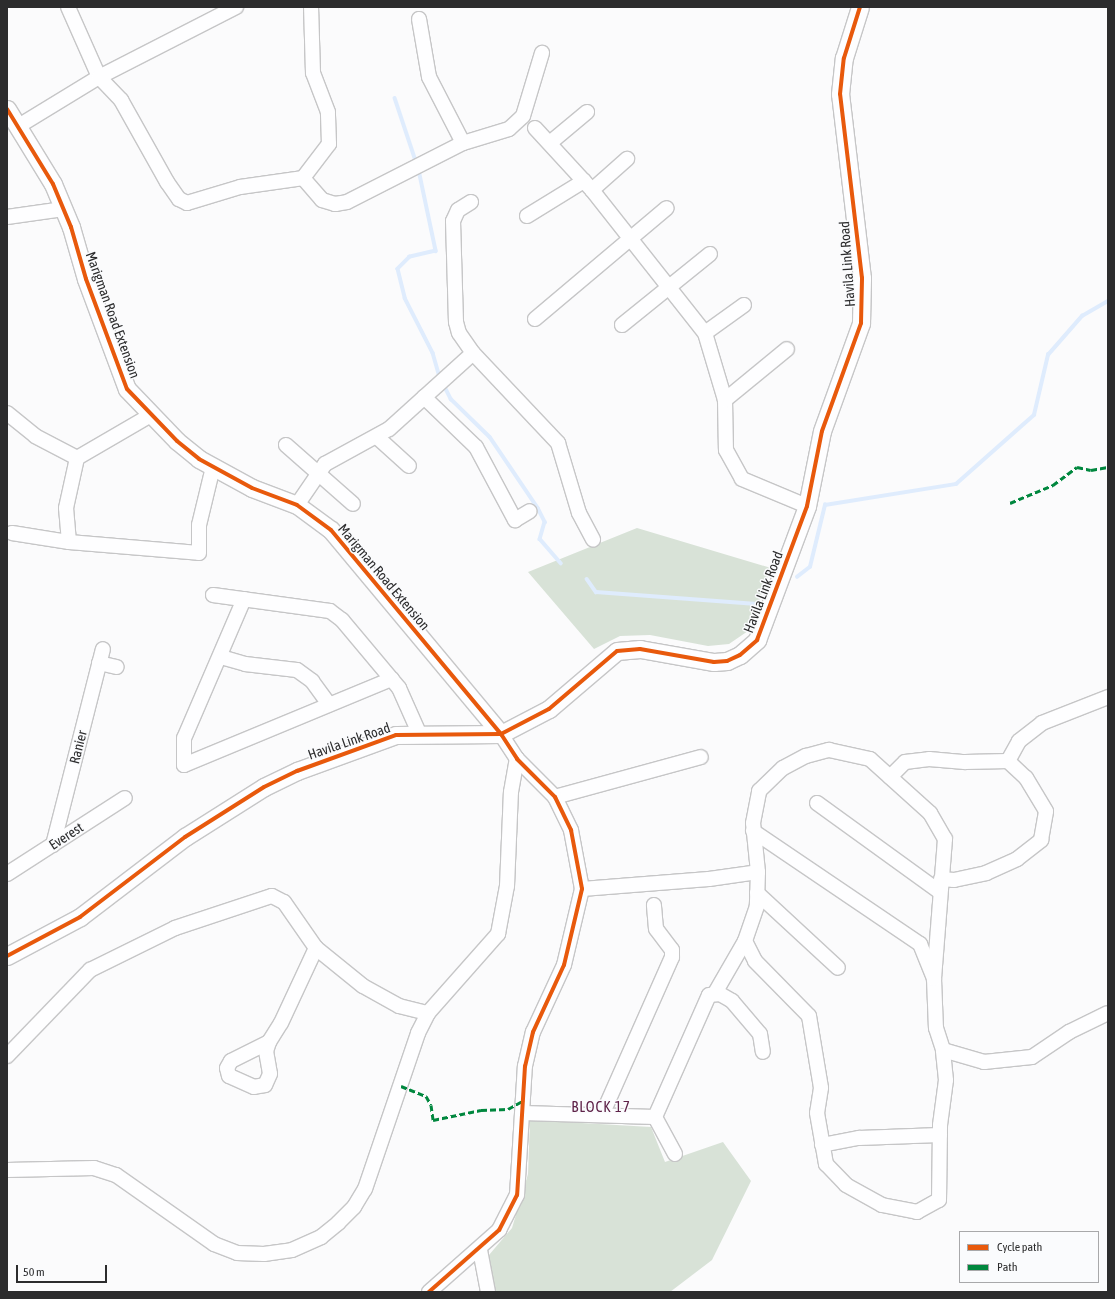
<!DOCTYPE html>
<html>
<head>
<meta charset="utf-8">
<style>
  body { margin:0 }
  #map { position:relative; width:1115px; height:1299px; overflow:hidden; background:#fbfbfc; font-family:"Asap Condensed",sans-serif }
  div>[style] { position:absolute }
  [style*='--x'] { left:calc(var(--x)*1px); top:calc(var(--y)*1px); width:calc(var(--w)*1px); rotate:calc(var(--a)*1deg) }
  .green>* { inset:0; background:#d8e2d7 }
  .stream>* { height:3.5px; margin:-1.75px; padding:0 1.75px; transform-origin:1.75px; border-radius:1.75px; background:#dfecfd }
  .roads { filter:drop-shadow(1px 0 #c6c6c7) drop-shadow(-1px 0 #c6c6c7) drop-shadow(0 1px #c6c6c7) drop-shadow(0 -1px #c6c6c7) }
  .minor>* { height:14px; margin:-7px; padding:0 7px; transform-origin:7px; border-radius:7px; background:#fefeff }
  .tertiary>* { height:17px; margin:-8.5px; padding:0 8.5px; transform-origin:8.5px; border-radius:8.5px; background:#fefeff }
  .quiet>* { height:3px; margin-top:-1.5px; transform-origin:0; background:repeating-linear-gradient(90deg,#00873e 0 6px,transparent 0 9px) }
  .cycleway>* { height:4px; margin:-2px; padding:0 2px; transform-origin:2px; border-radius:2px; background:#e8590c }
  span { translate:-50% -50%; white-space:nowrap; text-align:center; line-height:1.15; -webkit-text-stroke:3px #fafbfd; paint-order:stroke }
  .street-label { font-size:14px; color:#2c2c2d }
  .neighbourhood-label { font-size:15px; color:#5e2248; letter-spacing:1px }
  .frame { position:absolute; inset:0; border:8px solid #2c2c2d; pointer-events:none }
  .legend { position:absolute; left:959px; top:1231px; width:140px; height:52px; box-sizing:border-box; background:#fafbfd; border:1px solid #a8a8aa; margin:0; padding:5px 7px; list-style:none; font-size:12px; color:#2c2c2d }
  .legend li { display:flex; align-items:center; gap:8px; height:20px }
  .legend b { width:20px; border:1px solid #a8a8aa }
  .scale { position:absolute; left:16px; top:1265px; width:91px; height:18px; box-sizing:border-box; border:2px solid #2c2c2d; border-top:0; padding-left:5px; font-size:12px; line-height:14px; white-space:nowrap; color:#2c2c2d; -webkit-text-stroke:3px #fafbfd; paint-order:stroke }
</style>
</head>
<body>
<div id="map">
  <div class="green">
    <i style="clip-path:polygon(637px 528px,771px 568px,748px 631px,729px 644px,708px 646px,650px 635px,620px 636px,594px 649px,528px 572px)"></i>
    <i style="clip-path:polygon(530px 1120px,651px 1127px,665px 1162px,723px 1142px,751px 1181px,712px 1260px,670px 1292px,495px 1292px,489px 1255px,512px 1228px,528px 1174px)"></i>
  </div>
  <div class="stream">
    <i style="--x:395;--y:98;--w:70;--a:71.6"></i>
    <i style="--x:419;--y:170;--w:83;--a:78.1"></i>
    <i style="--x:436;--y:251;--w:27;--a:167"></i>
    <i style="--x:410;--y:257;--w:17;--a:135"></i>
    <i style="--x:398;--y:269;--w:30;--a:76"></i>
    <i style="--x:405;--y:298;--w:62;--a:63"></i>
    <i style="--x:433;--y:353;--w:26;--a:74"></i>
    <i style="--x:444;--y:385;--w:16;--a:63"></i>
    <i style="--x:451;--y:399;--w:54;--a:44.3"></i>
    <i style="--x:490;--y:437;--w:86;--a:55.9"></i>
    <i style="--x:538;--y:508;--w:16;--a:63"></i>
    <i style="--x:545;--y:522;--w:18;--a:106"></i>
    <i style="--x:540;--y:539;--w:32;--a:49"></i>
    <i style="--x:797;--y:577;--w:16;--a:-38"></i>
    <i style="--x:810;--y:567;--w:64;--a:-76.4"></i>
    <i style="--x:825;--y:505;--w:133;--a:-9.1"></i>
    <i style="--x:956;--y:484;--w:104;--a:-41.5"></i>
    <i style="--x:1034;--y:415;--w:62;--a:-76.9"></i>
    <i style="--x:1048;--y:355;--w:52;--a:-48.9"></i>
    <i style="--x:1082;--y:316;--w:30;--a:-30"></i>
    <i style="--x:587;--y:579;--w:16;--a:55"></i>
    <i style="--x:596;--y:592;--w:161;--a:4.3"></i>
  </div>
  <div class="roads">
    <div class="minor">
      <i style="--x:68;--y:7;--w:77;--a:66.1"></i>
      <i style="--x:99;--y:77;--w:32;--a:46"></i>
      <i style="--x:121;--y:100;--w:94;--a:60.7"></i>
      <i style="--x:167;--y:182;--w:21;--a:55"></i>
      <i style="--x:179;--y:199;--w:9;--a:27"></i>
      <i style="--x:187;--y:203;--w:55;--a:-16.8"></i>
      <i style="--x:240;--y:187;--w:64;--a:-8.1"></i>
      <i style="--x:303;--y:178;--w:43;--a:-52.6"></i>
      <i style="--x:329;--y:144;--w:32;--a:-92"></i>
      <i style="--x:328;--y:112;--w:42;--a:-111"></i>
      <i style="--x:313;--y:73;--w:66;--a:-91.7"></i>
      <i style="--x:419;--y:19;--w:59;--a:80.2"></i>
      <i style="--x:429;--y:77;--w:74;--a:62.7"></i>
      <i style="--x:17;--y:127;--w:96;--a:-31.4"></i>
      <i style="--x:99;--y:77;--w:154;--a:-27.1"></i>
      <i style="--x:535;--y:128;--w:84;--a:47.4"></i>
      <i style="--x:592;--y:190;--w:182;--a:51.7"></i>
      <i style="--x:705;--y:333;--w:70;--a:73.4"></i>
      <i style="--x:725;--y:400;--w:50;--a:88.9"></i>
      <i style="--x:726;--y:450;--w:33;--a:61"></i>
      <i style="--x:742;--y:479;--w:70;--a:22.6"></i>
      <i style="--x:551;--y:142;--w:47;--a:-39.8"></i>
      <i style="--x:303;--y:178;--w:29;--a:49"></i>
      <i style="--x:322;--y:200;--w:14;--a:17"></i>
      <i style="--x:335;--y:204;--w:12;--a:-9"></i>
      <i style="--x:347;--y:202;--w:130;--a:-27"></i>
      <i style="--x:463;--y:143;--w:48;--a:-16.9"></i>
      <i style="--x:509;--y:129;--w:19;--a:-43"></i>
      <i style="--x:523;--y:116;--w:66;--a:-73.2"></i>
      <i style="--x:592;--y:190;--w:47;--a:-41.5"></i>
      <i style="--x:471;--y:202;--w:15;--a:148"></i>
      <i style="--x:458;--y:210;--w:12;--a:114"></i>
      <i style="--x:453;--y:221;--w:101;--a:88.3"></i>
      <i style="--x:456;--y:322;--w:11;--a:75"></i>
      <i style="--x:459;--y:333;--w:24;--a:55"></i>
      <i style="--x:473;--y:353;--w:124;--a:46.6"></i>
      <i style="--x:558;--y:443;--w:73;--a:73.3"></i>
      <i style="--x:579;--y:513;--w:30;--a:62"></i>
      <i style="--x:527;--y:216;--w:67;--a:-31.6"></i>
      <i style="--x:7;--y:217;--w:57;--a:-8.1"></i>
      <i style="--x:535;--y:319;--w:172;--a:-40.1"></i>
      <i style="--x:622;--y:325;--w:113;--a:-38.9"></i>
      <i style="--x:705;--y:333;--w:48;--a:-35.7"></i>
      <i style="--x:424;--y:397;--w:72;--a:43.9"></i>
      <i style="--x:476;--y:447;--w:83;--a:61.9"></i>
      <i style="--x:515;--y:520;--w:17;--a:-31"></i>
      <i style="--x:725;--y:400;--w:80;--a:-39.4"></i>
      <i style="--x:7;--y:413;--w:36;--a:39"></i>
      <i style="--x:35;--y:436;--w:47;--a:27.6"></i>
      <i style="--x:377;--y:437;--w:43;--a:42.2"></i>
      <i style="--x:286;--y:445;--w:89;--a:41.4"></i>
      <i style="--x:297;--y:505;--w:50;--a:-55.7"></i>
      <i style="--x:325;--y:464;--w:73;--a:-28.7"></i>
      <i style="--x:389;--y:429;--w:113;--a:-42.1"></i>
      <i style="--x:12;--y:533;--w:58;--a:9"></i>
      <i style="--x:69;--y:542;--w:130;--a:4.8"></i>
      <i style="--x:199;--y:553;--w:28;--a:-90"></i>
      <i style="--x:199;--y:525;--w:60;--a:-76.4"></i>
      <i style="--x:69;--y:542;--w:34;--a:-95"></i>
      <i style="--x:66;--y:508;--w:51;--a:-77.6"></i>
      <i style="--x:77;--y:458;--w:86;--a:-30.2"></i>
      <i style="--x:213;--y:595;--w:118;--a:7.8"></i>
      <i style="--x:330;--y:611;--w:15;--a:37"></i>
      <i style="--x:342;--y:620;--w:89;--a:50"></i>
      <i style="--x:399;--y:688;--w:49;--a:66"></i>
      <i style="--x:244;--y:599;--w:151;--a:113.3"></i>
      <i style="--x:184;--y:738;--w:27;--a:90"></i>
      <i style="--x:184;--y:765;--w:225;--a:-22.5"></i>
      <i style="--x:221;--y:657;--w:25;--a:16"></i>
      <i style="--x:245;--y:664;--w:52;--a:6.6"></i>
      <i style="--x:297;--y:670;--w:19;--a:36"></i>
      <i style="--x:312;--y:681;--w:29;--a:54"></i>
      <i style="--x:99;--y:663;--w:18;--a:13"></i>
      <i style="--x:890;--y:777;--w:21;--a:-45"></i>
      <i style="--x:905;--y:762;--w:24;--a:-7"></i>
      <i style="--x:929;--y:759;--w:36;--a:5"></i>
      <i style="--x:965;--y:762;--w:43;--a:-1.3"></i>
      <i style="--x:555;--y:797;--w:151;--a:-15.3"></i>
      <i style="--x:817;--y:803;--w:152;--a:35.9"></i>
      <i style="--x:753;--y:831;--w:202;--a:34.1"></i>
      <i style="--x:920;--y:944;--w:38;--a:68"></i>
      <i style="--x:934;--y:979;--w:49;--a:87.7"></i>
      <i style="--x:936;--y:1028;--w:23;--a:72"></i>
      <i style="--x:943;--y:1050;--w:43;--a:16.3"></i>
      <i style="--x:984;--y:1062;--w:48;--a:-5.9"></i>
      <i style="--x:1032;--y:1057;--w:45;--a:-34"></i>
      <i style="--x:1069;--y:1032;--w:43;--a:-26"></i>
      <i style="--x:53;--y:845;--w:202;--a:-75.7"></i>
      <i style="--x:758;--y:872;--w:34;--a:92"></i>
      <i style="--x:757;--y:906;--w:37;--a:109"></i>
      <i style="--x:745;--y:941;--w:22;--a:63"></i>
      <i style="--x:755;--y:961;--w:77;--a:45.5"></i>
      <i style="--x:809;--y:1016;--w:73;--a:80.5"></i>
      <i style="--x:821;--y:1088;--w:25;--a:99"></i>
      <i style="--x:817;--y:1113;--w:52;--a:80"></i>
      <i style="--x:826;--y:1164;--w:29;--a:46"></i>
      <i style="--x:846;--y:1185;--w:41;--a:29.1"></i>
      <i style="--x:882;--y:1205;--w:36;--a:11"></i>
      <i style="--x:917;--y:1212;--w:25;--a:-29"></i>
      <i style="--x:939;--y:1200;--w:75;--a:-89.2"></i>
      <i style="--x:940;--y:1125;--w:45;--a:-82.4"></i>
      <i style="--x:946;--y:1080;--w:30;--a:-96"></i>
      <i style="--x:7;--y:874;--w:140;--a:-32.8"></i>
      <i style="--x:941;--y:879;--w:13;--a:4"></i>
      <i style="--x:954;--y:880;--w:33;--a:-12"></i>
      <i style="--x:986;--y:873;--w:34;--a:-24"></i>
      <i style="--x:1017;--y:859;--w:31;--a:-38"></i>
      <i style="--x:1041;--y:840;--w:29;--a:-80"></i>
      <i style="--x:1046;--y:811;--w:39;--a:-121"></i>
      <i style="--x:1026;--y:778;--w:25;--a:-137"></i>
      <i style="--x:1008;--y:761;--w:23;--a:-61"></i>
      <i style="--x:1019;--y:741;--w:29;--a:-38"></i>
      <i style="--x:1042;--y:723;--w:71;--a:-21.5"></i>
      <i style="--x:582;--y:889;--w:127;--a:-4.5"></i>
      <i style="--x:709;--y:879;--w:49;--a:-8.1"></i>
      <i style="--x:758;--y:872;--w:49;--a:-95.8"></i>
      <i style="--x:753;--y:823;--w:33;--a:-79"></i>
      <i style="--x:759;--y:791;--w:33;--a:-44"></i>
      <i style="--x:783;--y:768;--w:26;--a:-28"></i>
      <i style="--x:806;--y:756;--w:24;--a:-15"></i>
      <i style="--x:829;--y:750;--w:42;--a:12.4"></i>
      <i style="--x:870;--y:759;--w:81;--a:42"></i>
      <i style="--x:930;--y:813;--w:30;--a:60"></i>
      <i style="--x:945;--y:839;--w:140;--a:94.5"></i>
      <i style="--x:757;--y:893;--w:110;--a:42.8"></i>
      <i style="--x:715;--y:993;--w:60;--a:-60"></i>
      <i style="--x:269;--y:1042;--w:9;--a:108"></i>
      <i style="--x:266;--y:1051;--w:23;--a:80"></i>
      <i style="--x:270;--y:1074;--w:12;--a:114"></i>
      <i style="--x:265;--y:1085;--w:11;--a:170"></i>
      <i style="--x:254;--y:1087;--w:27;--a:-156"></i>
      <i style="--x:229;--y:1076;--w:8;--a:-104"></i>
      <i style="--x:227;--y:1068;--w:8;--a:-60"></i>
      <i style="--x:231;--y:1061;--w:42;--a:-26.6"></i>
      <i style="--x:269;--y:1042;--w:22;--a:-58"></i>
      <i style="--x:281;--y:1023;--w:83;--a:-65"></i>
      <i style="--x:7;--y:1056;--w:120;--a:-46"></i>
      <i style="--x:90;--y:970;--w:95;--a:-26.3"></i>
      <i style="--x:175;--y:928;--w:102;--a:-18.3"></i>
      <i style="--x:272;--y:896;--w:13;--a:27"></i>
      <i style="--x:284;--y:902;--w:56;--a:55.2"></i>
      <i style="--x:316;--y:948;--w:60;--a:39"></i>
      <i style="--x:363;--y:986;--w:41;--a:29.1"></i>
      <i style="--x:399;--y:1006;--w:30;--a:14"></i>
      <i style="--x:523;--y:1113;--w:132;--a:1.7"></i>
      <i style="--x:655;--y:1117;--w:42;--a:61.6"></i>
      <i style="--x:602;--y:1115;--w:173;--a:-66.1"></i>
      <i style="--x:672;--y:957;--w:7;--a:-90"></i>
      <i style="--x:672;--y:950;--w:26;--a:-127"></i>
      <i style="--x:656;--y:929;--w:24;--a:-95"></i>
      <i style="--x:655;--y:1117;--w:133;--a:-66.1"></i>
      <i style="--x:709;--y:995;--w:11;--a:-5"></i>
      <i style="--x:720;--y:994;--w:14;--a:30"></i>
      <i style="--x:732;--y:1001;--w:43;--a:49.7"></i>
      <i style="--x:760;--y:1034;--w:18;--a:81"></i>
      <i style="--x:822;--y:1145;--w:38;--a:-11"></i>
      <i style="--x:859;--y:1138;--w:81;--a:-2.1"></i>
      <i style="--x:7;--y:1170;--w:87;--a:-1.3"></i>
      <i style="--x:94;--y:1168;--w:23;--a:18"></i>
      <i style="--x:116;--y:1175;--w:120;--a:35.1"></i>
      <i style="--x:214;--y:1244;--w:25;--a:21"></i>
      <i style="--x:237;--y:1253;--w:27;--a:2"></i>
      <i style="--x:264;--y:1254;--w:28;--a:-8"></i>
      <i style="--x:292;--y:1250;--w:32;--a:-24"></i>
      <i style="--x:321;--y:1237;--w:22;--a:-39"></i>
      <i style="--x:338;--y:1223;--w:23;--a:-45"></i>
      <i style="--x:354;--y:1207;--w:21;--a:-59"></i>
      <i style="--x:365;--y:1189;--w:165;--a:-71.2"></i>
      <i style="--x:418;--y:1033;--w:22;--a:-63"></i>
      <i style="--x:428;--y:1013;--w:106;--a:-48.5"></i>
      <i style="--x:498;--y:934;--w:49;--a:-79.4"></i>
      <i style="--x:507;--y:886;--w:94;--a:-87.6"></i>
      <i style="--x:511;--y:792;--w:34;--a:-80"></i>
      <i style="--x:480;--y:1250;--w:43;--a:79.2"></i>
      <i style="--x:429;--y:1292;--w:94;--a:-41.5"></i>
      <i style="--x:499;--y:1230;--w:39;--a:-63"></i>
      <i style="--x:517;--y:1195;--w:129;--a:-86.5"></i>
      <i style="--x:525;--y:1066;--w:35;--a:-77"></i>
      <i style="--x:533;--y:1032;--w:74;--a:-65.2"></i>
      <i style="--x:564;--y:965;--w:78;--a:-76.7"></i>
      <i style="--x:582;--y:889;--w:60;--a:-100.6"></i>
      <i style="--x:571;--y:830;--w:37;--a:-116"></i>
      <i style="--x:555;--y:797;--w:54;--a:-135"></i>
      <i style="--x:517;--y:759;--w:30;--a:-123"></i>
    </div>
    <div class="tertiary">
      <i style="--x:7;--y:109;--w:88;--a:58.5"></i>
      <i style="--x:53;--y:184;--w:47;--a:67.3"></i>
      <i style="--x:71;--y:227;--w:54;--a:73.9"></i>
      <i style="--x:86;--y:279;--w:117;--a:69.6"></i>
      <i style="--x:127;--y:389;--w:72;--a:46.1"></i>
      <i style="--x:177;--y:441;--w:28;--a:39"></i>
      <i style="--x:199;--y:459;--w:60;--a:28.7"></i>
      <i style="--x:252;--y:488;--w:48;--a:20.7"></i>
      <i style="--x:297;--y:505;--w:42;--a:36.3"></i>
      <i style="--x:331;--y:530;--w:266;--a:50.2"></i>
      <i style="--x:7;--y:956;--w:83;--a:-28.1"></i>
      <i style="--x:80;--y:917;--w:132;--a:-37.3"></i>
      <i style="--x:185;--y:837;--w:93;--a:-32.3"></i>
      <i style="--x:264;--y:787;--w:37;--a:-26"></i>
      <i style="--x:297;--y:771;--w:105;--a:-20"></i>
      <i style="--x:396;--y:735;--w:105;--a:-0.5"></i>
      <i style="--x:501;--y:734;--w:54;--a:-27.5"></i>
      <i style="--x:549;--y:709;--w:89;--a:-40.5"></i>
      <i style="--x:617;--y:651;--w:23;--a:-5"></i>
      <i style="--x:640;--y:649;--w:75;--a:10"></i>
      <i style="--x:714;--y:662;--w:13;--a:-4"></i>
      <i style="--x:727;--y:661;--w:14;--a:-25"></i>
      <i style="--x:740;--y:655;--w:23;--a:-41"></i>
      <i style="--x:757;--y:640;--w:143;--a:-69.5"></i>
      <i style="--x:807;--y:506;--w:76;--a:-78.7"></i>
      <i style="--x:822;--y:431;--w:115;--a:-70.1"></i>
      <i style="--x:861;--y:323;--w:45;--a:-88.7"></i>
      <i style="--x:862;--y:278;--w:185;--a:-96.8"></i>
      <i style="--x:840;--y:94;--w:36;--a:-84"></i>
      <i style="--x:844;--y:58;--w:53;--a:-72.6"></i>
    </div>
  </div>
  <div class="quiet">
    <i style="--x:1010;--y:503;--w:47;--a:-22.7"></i>
    <i style="--x:1053;--y:485;--w:30;--a:-37"></i>
    <i style="--x:1077;--y:467;--w:14;--a:12"></i>
    <i style="--x:1091;--y:470;--w:17;--a:-10"></i>
    <i style="--x:401;--y:1086;--w:27;--a:22"></i>
    <i style="--x:426;--y:1096;--w:10;--a:61"></i>
    <i style="--x:431;--y:1105;--w:15;--a:82"></i>
    <i style="--x:433;--y:1120;--w:49;--a:-11.8"></i>
    <i style="--x:481;--y:1110;--w:27;--a:-2"></i>
    <i style="--x:508;--y:1109;--w:18;--a:-29"></i>
  </div>
  <div class="cycleway">
    <i style="--x:7;--y:109;--w:88;--a:58.5"></i>
    <i style="--x:53;--y:184;--w:47;--a:67.3"></i>
    <i style="--x:71;--y:227;--w:54;--a:73.9"></i>
    <i style="--x:86;--y:279;--w:117;--a:69.6"></i>
    <i style="--x:127;--y:389;--w:72;--a:46.1"></i>
    <i style="--x:177;--y:441;--w:28;--a:39"></i>
    <i style="--x:199;--y:459;--w:60;--a:28.7"></i>
    <i style="--x:252;--y:488;--w:48;--a:20.7"></i>
    <i style="--x:297;--y:505;--w:42;--a:36.3"></i>
    <i style="--x:331;--y:530;--w:266;--a:50.2"></i>
    <i style="--x:501;--y:734;--w:30;--a:57"></i>
    <i style="--x:517;--y:759;--w:54;--a:45"></i>
    <i style="--x:555;--y:797;--w:37;--a:64"></i>
    <i style="--x:571;--y:830;--w:60;--a:79.4"></i>
    <i style="--x:582;--y:889;--w:78;--a:103.3"></i>
    <i style="--x:564;--y:965;--w:74;--a:114.8"></i>
    <i style="--x:533;--y:1032;--w:35;--a:103"></i>
    <i style="--x:525;--y:1066;--w:129;--a:93.5"></i>
    <i style="--x:517;--y:1195;--w:39;--a:117"></i>
    <i style="--x:499;--y:1230;--w:94;--a:138.5"></i>
    <i style="--x:7;--y:956;--w:83;--a:-28.1"></i>
    <i style="--x:80;--y:917;--w:132;--a:-37.3"></i>
    <i style="--x:185;--y:837;--w:93;--a:-32.3"></i>
    <i style="--x:264;--y:787;--w:37;--a:-26"></i>
    <i style="--x:297;--y:771;--w:105;--a:-20"></i>
    <i style="--x:396;--y:735;--w:105;--a:-0.5"></i>
    <i style="--x:501;--y:734;--w:54;--a:-27.5"></i>
    <i style="--x:549;--y:709;--w:89;--a:-40.5"></i>
    <i style="--x:617;--y:651;--w:23;--a:-5"></i>
    <i style="--x:640;--y:649;--w:75;--a:10"></i>
    <i style="--x:714;--y:662;--w:13;--a:-4"></i>
    <i style="--x:727;--y:661;--w:14;--a:-25"></i>
    <i style="--x:740;--y:655;--w:23;--a:-41"></i>
    <i style="--x:757;--y:640;--w:143;--a:-69.5"></i>
    <i style="--x:807;--y:506;--w:76;--a:-78.7"></i>
    <i style="--x:822;--y:431;--w:115;--a:-70.1"></i>
    <i style="--x:861;--y:323;--w:45;--a:-88.7"></i>
    <i style="--x:862;--y:278;--w:185;--a:-96.8"></i>
    <i style="--x:840;--y:94;--w:36;--a:-84"></i>
    <i style="--x:844;--y:58;--w:53;--a:-72.6"></i>
  </div>
  <div class="street-label">
    <span style="left:847px;top:264px;rotate:-94deg">Havila Link Road</span>
    <span style="left:113px;top:315px;rotate:70deg">Marigman Road Extension</span>
    <span style="left:384px;top:577px;rotate:50deg">Marigman Road Extension</span>
    <span style="left:763px;top:592px;rotate:-69deg">Havila Link Road</span>
    <span style="left:349px;top:741px;rotate:-19deg">Havila Link Road</span>
    <span style="left:78px;top:747px;rotate:-76deg">Ranier</span>
    <span style="left:66px;top:836px;rotate:-33deg">Everest</span>
  </div>
  <div class="neighbourhood-label">
    <span style="left:601px;top:1107px">BLOCK 17</span>
  </div>
  <div class="frame"></div>
  <ul class="legend">
  <li><b style="height:5px;background:#e8590c"></b>Cycle path</li>
  <li><b style="height:5px;background:#00873e"></b>Path</li>
  </ul>
  <div class="scale">50 m</div>
</div>
</body>
</html>
